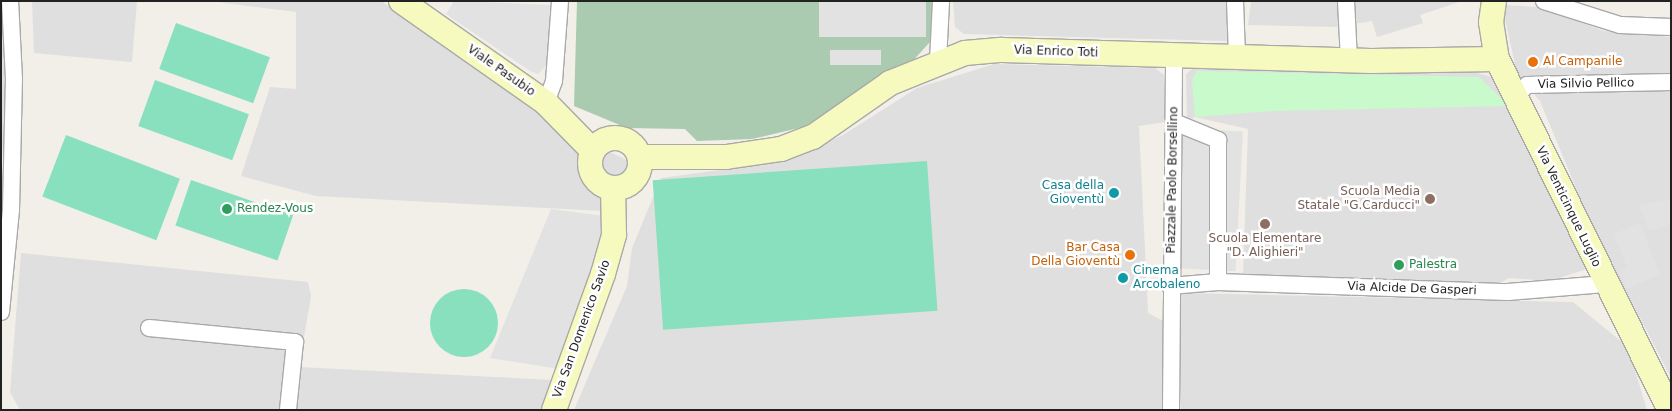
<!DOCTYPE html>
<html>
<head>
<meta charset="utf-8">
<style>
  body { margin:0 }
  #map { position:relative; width:1672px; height:411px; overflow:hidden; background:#f2efe9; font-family:"DejaVu Sans",sans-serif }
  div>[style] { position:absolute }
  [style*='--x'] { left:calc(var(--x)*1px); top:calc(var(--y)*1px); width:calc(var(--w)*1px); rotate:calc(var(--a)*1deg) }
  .residential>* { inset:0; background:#e0dfdf }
  .cemetery>* { inset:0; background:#aacbaf }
  .park>* { inset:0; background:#c8facc }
  .pitch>* { inset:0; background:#88e0be; transform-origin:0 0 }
  .round { border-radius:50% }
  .parking>* { inset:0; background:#e2e2e2; transform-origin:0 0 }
  .roads { filter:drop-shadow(1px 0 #a9a9a9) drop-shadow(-1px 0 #a9a9a9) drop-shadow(0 1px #a9a9a9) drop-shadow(0 -1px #a9a9a9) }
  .street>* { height:16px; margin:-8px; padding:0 8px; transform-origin:8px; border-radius:8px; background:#fff }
  .secondary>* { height:24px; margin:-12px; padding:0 12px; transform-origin:12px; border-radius:12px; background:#f7fabf }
  .secondary>.ring { margin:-12px; padding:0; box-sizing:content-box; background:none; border:24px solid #f7fabf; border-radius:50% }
  .dots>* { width:14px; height:14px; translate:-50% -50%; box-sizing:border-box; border:2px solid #fff; border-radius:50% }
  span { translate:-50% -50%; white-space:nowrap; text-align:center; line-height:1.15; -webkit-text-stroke:5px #fff; paint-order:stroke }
  .street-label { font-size:12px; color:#222 }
  .food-label { font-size:12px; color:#c56008 }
  .left { translate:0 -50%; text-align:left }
  .right { translate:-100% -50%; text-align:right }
  .culture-label { font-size:12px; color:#0d838f }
  .education-label { font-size:12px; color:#785e54 }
  .leisure-label { font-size:12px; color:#27864d }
  .frame { position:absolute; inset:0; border:2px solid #222; pointer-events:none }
</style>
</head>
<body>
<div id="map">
  <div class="residential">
    <i style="clip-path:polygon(1px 1px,7px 1px,7px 71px,1px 178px)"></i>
    <i style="clip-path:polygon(32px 1px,137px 1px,132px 62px,34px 53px)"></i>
    <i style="clip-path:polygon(210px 1px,381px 1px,591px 143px,633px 163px,627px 177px,630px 193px,621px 212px,316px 196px,241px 176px,270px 87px,296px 89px,296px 12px)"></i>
    <i style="clip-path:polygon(953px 1px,1227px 1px,1227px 41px,964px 34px,955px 27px)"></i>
    <i style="clip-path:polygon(1251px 1px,1462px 1px,1420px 15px,1423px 23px,1377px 37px,1372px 21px,1335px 27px,1248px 25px)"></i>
    <i style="clip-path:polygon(1502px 5px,1557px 8px,1563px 16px,1604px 31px,1671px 37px,1671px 378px,1588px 217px,1540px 101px,1517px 74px)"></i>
    <i style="clip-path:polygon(994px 64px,1155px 68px,1164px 75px,1165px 122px,1139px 126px,1148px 313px,1163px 321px,1162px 410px,574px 410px,627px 286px,632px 248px,661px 178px,787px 161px,843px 135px,917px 88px)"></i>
    <i style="clip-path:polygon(1196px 66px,1477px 73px,1496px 78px,1590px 268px,1550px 281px,1509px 278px,1495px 286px,1243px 277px,1248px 129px,1195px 117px,1187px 120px,1186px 74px)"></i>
    <i style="clip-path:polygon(21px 253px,308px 282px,311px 296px,299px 367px,553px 380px,544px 410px,20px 410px,10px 392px)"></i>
    <i style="clip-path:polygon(1179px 293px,1573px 302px,1628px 347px,1647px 410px,1181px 410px)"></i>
  </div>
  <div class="cemetery">
    <i style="clip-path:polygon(577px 1px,932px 1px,930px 42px,909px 65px,803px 127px,752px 139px,697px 141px,685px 129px,627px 128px,574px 106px)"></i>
  </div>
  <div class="park">
    <i style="clip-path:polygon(1197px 71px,1479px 77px,1509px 106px,1272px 111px,1195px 117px,1192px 80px)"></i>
  </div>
  <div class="pitch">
    <i style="left:176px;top:23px;width:100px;height:49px;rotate:20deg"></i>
    <i style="left:155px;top:80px;width:100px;height:49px;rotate:20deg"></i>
    <i style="left:66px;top:135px;width:122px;height:66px;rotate:21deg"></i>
    <i style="left:927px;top:161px;width:150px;height:275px;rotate:86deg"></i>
    <i style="left:191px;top:180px;width:108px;height:48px;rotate:19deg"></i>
    <i class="round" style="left:430px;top:289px;width:68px;height:68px"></i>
  </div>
  <div class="parking">
    <i style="clip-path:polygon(454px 1px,550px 5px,548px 64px,538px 74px,530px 71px,446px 14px)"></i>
    <i style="left:819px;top:1px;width:107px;height:36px"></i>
    <i style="left:830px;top:50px;width:51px;height:15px"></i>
    <i style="left:1176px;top:128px;width:67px;height:140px;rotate:3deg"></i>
    <i style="clip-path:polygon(1671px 199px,1671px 224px,1649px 231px,1639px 205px)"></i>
    <i style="clip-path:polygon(551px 209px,604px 216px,606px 257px,559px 369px,490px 358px)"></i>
    <i style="clip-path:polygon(1640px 223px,1660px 274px,1627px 289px,1620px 272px,1627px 267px,1614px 234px)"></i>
  </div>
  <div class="roads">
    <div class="street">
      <i style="--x:1235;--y:1;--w:55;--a:87.9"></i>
      <i style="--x:1346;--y:1;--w:60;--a:87.1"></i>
      <i style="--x:1544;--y:1;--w:80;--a:17.5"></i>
      <i style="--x:1620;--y:25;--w:51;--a:2.2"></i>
      <i style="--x:938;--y:61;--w:60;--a:-87.1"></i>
      <i style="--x:1515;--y:97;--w:17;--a:-45"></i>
      <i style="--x:1527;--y:85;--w:144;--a:-1.2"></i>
      <i style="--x:546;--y:103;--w:23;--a:-70"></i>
      <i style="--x:554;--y:81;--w:80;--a:-85.7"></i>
      <i style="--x:1174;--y:122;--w:48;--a:22.2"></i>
      <i style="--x:1218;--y:140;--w:142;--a:90"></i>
      <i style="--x:1170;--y:286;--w:48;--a:-4.8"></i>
      <i style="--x:1218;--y:282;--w:290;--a:2"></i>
      <i style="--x:1508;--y:292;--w:97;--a:-4.7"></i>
      <i style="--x:1;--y:312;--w:102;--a:-84.4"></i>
      <i style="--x:11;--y:210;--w:131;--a:-88.7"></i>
      <i style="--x:14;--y:79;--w:78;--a:-92.9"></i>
      <i style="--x:149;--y:328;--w:147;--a:5.5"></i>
      <i style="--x:295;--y:342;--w:68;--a:95.9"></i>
      <i style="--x:1171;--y:410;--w:354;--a:-89.5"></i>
    </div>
    <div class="secondary">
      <i style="--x:401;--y:1;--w:177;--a:35.1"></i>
      <i style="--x:546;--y:103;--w:67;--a:45.6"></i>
      <i style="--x:1494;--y:1;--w:21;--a:98"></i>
      <i style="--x:1491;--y:22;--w:37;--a:81"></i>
      <i style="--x:1497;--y:59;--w:386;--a:63.8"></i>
      <i class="ring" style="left:590px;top:138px;width:26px;height:26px"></i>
      <i style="--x:640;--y:157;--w:86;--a:0"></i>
      <i style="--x:726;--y:157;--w:56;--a:-8.3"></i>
      <i style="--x:781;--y:149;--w:34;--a:-21"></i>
      <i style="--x:813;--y:137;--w:94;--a:-35"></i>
      <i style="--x:890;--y:83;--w:81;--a:-21.8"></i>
      <i style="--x:965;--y:53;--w:37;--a:-5"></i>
      <i style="--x:1002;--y:50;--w:369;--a:1.7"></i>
      <i style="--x:1371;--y:61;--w:126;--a:-0.9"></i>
      <i style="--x:554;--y:410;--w:145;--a:-70.2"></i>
      <i style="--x:603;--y:274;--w:41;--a:-74.2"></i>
      <i style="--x:614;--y:235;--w:47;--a:-91.2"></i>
    </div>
  </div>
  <div class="dots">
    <i style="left:1533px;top:62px;background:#e8710a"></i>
    <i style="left:1114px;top:193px;background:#0f9aa8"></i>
    <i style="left:1430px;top:199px;background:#8d6e63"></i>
    <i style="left:227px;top:209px;background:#2e9e5b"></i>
    <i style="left:1265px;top:224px;background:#8d6e63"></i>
    <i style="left:1130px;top:255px;background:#e8710a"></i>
    <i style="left:1399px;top:265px;background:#2e9e5b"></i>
    <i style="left:1123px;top:278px;background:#0f9aa8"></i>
  </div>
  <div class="street-label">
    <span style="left:1056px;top:52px;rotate:2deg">Via Enrico Toti</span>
    <span style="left:501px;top:71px;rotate:35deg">Viale Pasubio</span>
    <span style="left:1586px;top:84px;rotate:-1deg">Via Silvio Pellico</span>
    <span style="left:1173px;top:180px;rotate:-89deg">Piazzale Paolo Borsellino</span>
    <span style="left:1568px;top:207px;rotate:64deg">Via Venticinque Luglio</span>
    <span style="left:1412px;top:289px;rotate:2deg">Via Alcide De Gasperi</span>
    <span style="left:582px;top:329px;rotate:-70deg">Via San Domenico Savio</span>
  </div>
  <div class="food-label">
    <span class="left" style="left:1543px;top:62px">Al Campanile</span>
    <span class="right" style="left:1120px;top:255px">Bar Casa<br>Della Gioventù</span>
  </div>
  <div class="culture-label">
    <span class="right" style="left:1104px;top:193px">Casa della<br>Gioventù</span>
    <span class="left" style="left:1133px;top:278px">Cinema<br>Arcobaleno</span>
  </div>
  <div class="education-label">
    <span class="right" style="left:1420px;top:199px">Scuola Media<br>Statale "G.Carducci"</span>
    <span style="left:1265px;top:246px">Scuola Elementare<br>"D. Alighieri"</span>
  </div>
  <div class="leisure-label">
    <span class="left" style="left:237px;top:209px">Rendez-Vous</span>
    <span class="left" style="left:1409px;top:265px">Palestra</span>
  </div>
  <div class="frame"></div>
</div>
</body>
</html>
